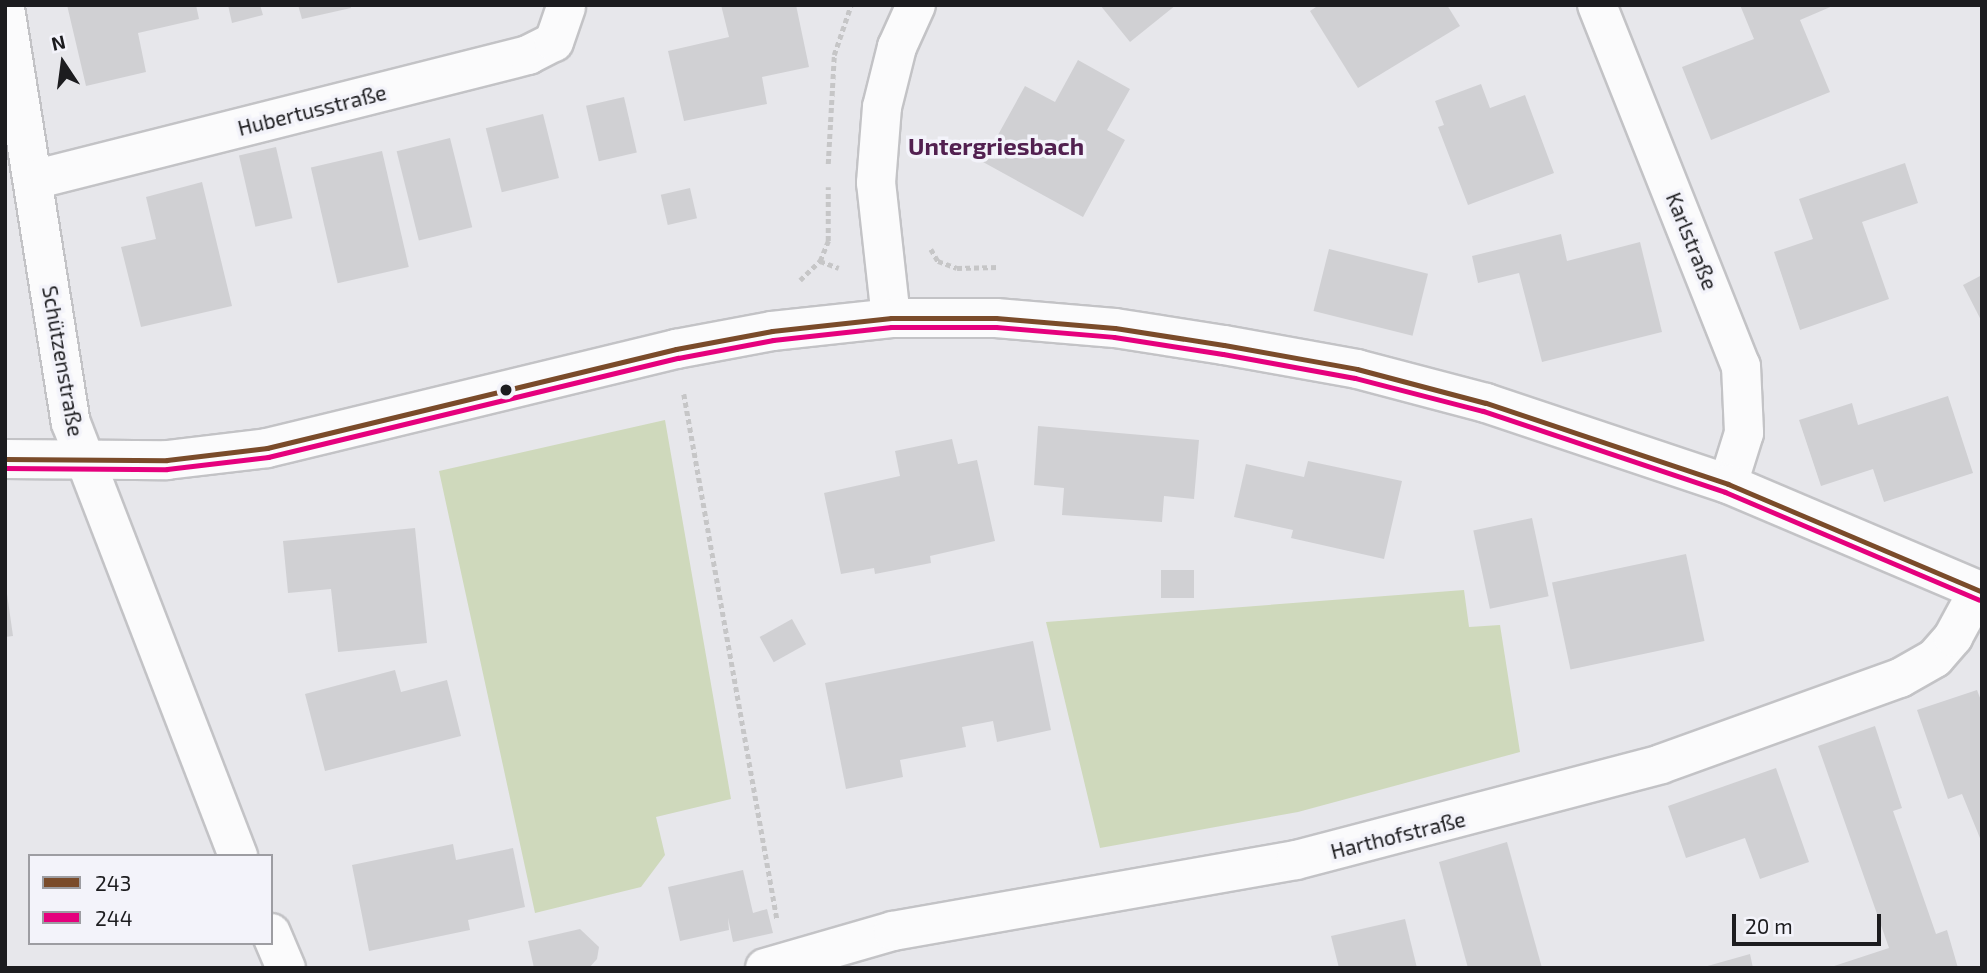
<!DOCTYPE html>
<html>
<head>
<meta charset="utf-8">
<style>
  body { margin:0 }
  #map { position:relative; width:1987px; height:973px; overflow:hidden; background:#e7e7eb; font-family:"Exo 2",sans-serif }
  div>[style] { position:absolute }
  [style*='--x'] { left:calc(var(--x)*1px); top:calc(var(--y)*1px); width:calc(var(--w)*1px); rotate:calc(var(--a)*1deg) }
  .green>* { inset:0; background:#cfd9bc }
  .building>* { inset:0; background:#d0d0d3; transform-origin:0 0 }
  .path>* { height:4.5px; margin-top:-2.25px; transform-origin:0; background:repeating-linear-gradient(90deg,#c6c6c7 0 5px,transparent 0 8.5px) }
  .roads { filter:drop-shadow(2px 0 #c3c3c6) drop-shadow(-2px 0 #c3c3c6) drop-shadow(0 2px #c3c3c6) drop-shadow(0 -2px #c3c3c6) }
  .street>* { height:38px; margin:-19px; padding:0 19px; transform-origin:19px; border-radius:19px; background:#fbfbfc }
  .secondary>* { height:38px; margin:-19px; padding:0 19px; transform-origin:19px; border-radius:19px; background:#fbfbfc }
  .bus-1>* { height:5px; margin:-2.5px; padding:0 2.5px; transform-origin:2.5px; border-radius:2.5px; background:#7a4b2a }
  .bus-2>* { height:5px; margin:-2.5px; padding:0 2.5px; transform-origin:2.5px; border-radius:2.5px; background:#e5007d }
  .dots>* { width:19px; height:19px; translate:-50% -50%; box-sizing:border-box; border:4px solid #f3f3fa; border-radius:50% }
  span { translate:-50% -50%; white-space:nowrap; text-align:center; line-height:1.15; -webkit-text-stroke:7px #f3f3fa; paint-order:stroke }
  .street-label { font-size:21px; color:#1c1c1f }
  .quarter-label { font-size:24px; color:#522050; font-weight:700 }
  .frame { position:absolute; inset:0; border:7px solid #1c1c1f; pointer-events:none }
  .legend { position:absolute; left:28px; top:854px; width:245px; height:91px; box-sizing:border-box; background:#f3f3fa; border:2px solid #9d9da2; margin:0; padding:9px 12px; list-style:none; font-size:21px; color:#1c1c1f }
  .legend li { display:flex; align-items:center; gap:14px; height:35px }
  .legend b { width:35px; border:2px solid #9d9da2 }
  .north { position:absolute; left:28px; top:28px; width:70px; height:70px; -webkit-text-stroke:5px #f3f3fa; paint-order:stroke; rotate:347deg; font-size:19px; font-weight:700; line-height:28px; text-align:center; color:#1c1c1f }
  .north::after { content:''; display:block; margin:auto; width:24px; height:32px; background:#1c1c1f; clip-path:polygon(50% 0,100% 100%,50% 72%,0 100%) }
  .scale { position:absolute; left:1732px; top:914px; width:149px; height:32px; box-sizing:border-box; border:4px solid #1c1c1f; border-top:0; padding-left:9px; font-size:21px; line-height:24px; white-space:nowrap; color:#1c1c1f; -webkit-text-stroke:5px #f3f3fa; paint-order:stroke }
</style>
</head>
<body>
<div id="map">
  <div class="green">
    <i style="clip-path:polygon(665px 420px,731px 799px,656px 817px,665px 855px,641px 887px,535px 913px,439px 471px)"></i>
    <i style="clip-path:polygon(1464px 590px,1469px 627px,1500px 625px,1520px 752px,1298px 812px,1100px 848px,1046px 622px)"></i>
  </div>
  <div class="building">
    <i style="clip-path:polygon(67px 5px,196px 5px,199px 19px,138px 33px,146px 72px,86px 86px)"></i>
    <i style="clip-path:polygon(228px 5px,260px 5px,263px 15px,232px 23px)"></i>
    <i style="clip-path:polygon(298px 5px,350px 5px,351px 8px,302px 19px)"></i>
    <i style="clip-path:polygon(721px 5px,796px 5px,809px 67px,762px 77px,767px 104px,684px 121px,668px 51px,729px 37px)"></i>
    <i style="clip-path:polygon(1100px 5px,1176px 5px,1130px 42px)"></i>
    <i style="clip-path:polygon(1319px 5px,1447px 5px,1460px 26px,1358px 88px,1310px 11px)"></i>
    <i style="clip-path:polygon(1740px 5px,1835px 5px,1800px 20px,1830px 92px,1711px 140px,1682px 67px,1754px 39px)"></i>
    <i style="clip-path:polygon(1078px 60px,1130px 89px,1107px 130px,1125px 140px,1083px 217px,983px 162px,1025px 86px,1055px 102px)"></i>
    <i style="clip-path:polygon(1481px 84px,1490px 108px,1525px 95px,1554px 173px,1468px 205px,1438px 127px,1444px 125px,1435px 101px)"></i>
    <i style="left:624px;top:97px;width:57px;height:39px;rotate:77deg"></i>
    <i style="left:543px;top:114px;width:66px;height:59px;rotate:76deg"></i>
    <i style="left:450px;top:138px;width:92px;height:55px;rotate:76deg"></i>
    <i style="left:276px;top:147px;width:73px;height:38px;rotate:77deg"></i>
    <i style="left:382px;top:151px;width:119px;height:73px;rotate:77deg"></i>
    <i style="clip-path:polygon(1905px 163px,1918px 203px,1862px 222px,1889px 299px,1800px 330px,1774px 252px,1813px 239px,1799px 199px)"></i>
    <i style="clip-path:polygon(202px 182px,232px 306px,141px 327px,121px 247px,156px 239px,146px 197px)"></i>
    <i style="left:690px;top:188px;width:31px;height:30px;rotate:77deg"></i>
    <i style="clip-path:polygon(1561px 234px,1567px 261px,1640px 242px,1662px 332px,1542px 362px,1519px 273px,1478px 283px,1472px 256px)"></i>
    <i style="left:1329px;top:249px;width:102px;height:64px;rotate:14deg"></i>
    <i style="clip-path:polygon(1982px 275px,1982px 322px,1963px 285px)"></i>
    <i style="clip-path:polygon(1948px 396px,1973px 473px,1884px 502px,1873px 469px,1821px 486px,1799px 420px,1852px 403px,1858px 425px)"></i>
    <i style="clip-path:polygon(1038px 426px,1199px 440px,1194px 499px,1164px 496px,1162px 522px,1062px 515px,1064px 488px,1034px 485px)"></i>
    <i style="clip-path:polygon(952px 439px,958px 464px,977px 460px,995px 541px,930px 556px,931px 563px,875px 574px,874px 568px,841px 574px,824px 493px,900px 476px,895px 451px)"></i>
    <i style="clip-path:polygon(1308px 461px,1402px 481px,1384px 559px,1291px 538px,1293px 530px,1234px 517px,1246px 464px,1304px 477px)"></i>
    <i style="left:1532px;top:518px;width:80px;height:60px;rotate:78deg"></i>
    <i style="clip-path:polygon(415px 528px,427px 643px,338px 652px,331px 589px,288px 593px,283px 541px)"></i>
    <i style="left:1686px;top:554px;width:89px;height:137px;rotate:78deg"></i>
    <i style="left:1161px;top:570px;width:33px;height:28px"></i>
    <i style="clip-path:polygon(7px 594px,13px 636px,5px 637px,5px 595px)"></i>
    <i style="left:792px;top:619px;width:29px;height:37px;rotate:61deg"></i>
    <i style="clip-path:polygon(1033px 641px,1051px 730px,997px 742px,993px 721px,962px 727px,966px 747px,900px 760px,903px 777px,846px 789px,825px 683px)"></i>
    <i style="clip-path:polygon(395px 670px,401px 692px,447px 680px,461px 736px,325px 771px,305px 694px)"></i>
    <i style="clip-path:polygon(1977px 690px,1982px 703px,1982px 843px,1962px 794px,1948px 799px,1917px 710px)"></i>
    <i style="clip-path:polygon(1875px 726px,1902px 808px,1893px 811px,1936px 934px,1947px 930px,1958px 968px,1828px 968px,1889px 948px,1818px 746px)"></i>
    <i style="clip-path:polygon(1776px 768px,1809px 862px,1760px 879px,1745px 838px,1686px 858px,1668px 806px)"></i>
    <i style="clip-path:polygon(1507px 842px,1542px 968px,1468px 968px,1439px 862px)"></i>
    <i style="clip-path:polygon(453px 844px,456px 860px,513px 848px,525px 907px,468px 920px,470px 930px,369px 951px,352px 865px)"></i>
    <i style="clip-path:polygon(743px 870px,753px 913px,767px 909px,773px 933px,733px 942px,728px 918px,729px 930px,680px 941px,668px 887px)"></i>
    <i style="clip-path:polygon(1405px 919px,1417px 968px,1339px 968px,1331px 936px)"></i>
    <i style="clip-path:polygon(580px 929px,599px 947px,597px 959px,589px 968px,534px 968px,528px 941px)"></i>
    <i style="clip-path:polygon(1750px 954px,1753px 968px,1704px 968px,1704px 967px)"></i>
  </div>
  <div class="path">
    <i style="--x:828;--y:164;--w:109;--a:-86.8"></i>
    <i style="--x:834;--y:55;--w:53;--a:-71.2"></i>
    <i style="--x:931;--y:249;--w:14;--a:60"></i>
    <i style="--x:938;--y:261;--w:20;--a:20"></i>
    <i style="--x:957;--y:268;--w:42;--a:-1.4"></i>
    <i style="--x:820;--y:261;--w:20;--a:20"></i>
    <i style="--x:800;--y:280;--w:28;--a:-44"></i>
    <i style="--x:820;--y:261;--w:22;--a:-68"></i>
    <i style="--x:828;--y:241;--w:54;--a:-90"></i>
    <i style="--x:684;--y:394;--w:533;--a:79.95"></i>
  </div>
  <div class="roads">
    <div class="street">
      <i style="--x:1597;--y:5;--w:389;--a:68.3"></i>
      <i style="--x:1741;--y:366;--w:67;--a:87.4"></i>
      <i style="--x:1744;--y:433;--w:53;--a:107.4"></i>
      <i style="--x:5;--y:8;--w:420;--a:81"></i>
      <i style="--x:71;--y:423;--w:464;--a:68.9"></i>
      <i style="--x:33;--y:180;--w:511;--a:-14.17"></i>
      <i style="--x:528;--y:55;--w:29;--a:-27"></i>
      <i style="--x:554;--y:42;--w:37;--a:-71"></i>
      <i style="--x:891;--y:318;--w:136;--a:-96.3"></i>
      <i style="--x:876;--y:183;--w:76;--a:-85.5"></i>
      <i style="--x:882;--y:107;--w:62;--a:-76"></i>
      <i style="--x:897;--y:47;--w:46;--a:-65.7"></i>
      <i style="--x:271;--y:933;--w:38;--a:67"></i>
      <i style="--x:765;--y:968;--w:133;--a:-16.1"></i>
      <i style="--x:893;--y:931;--w:409;--a:-10"></i>
      <i style="--x:1296;--y:860;--w:377;--a:-14.7"></i>
      <i style="--x:1661;--y:764;--w:254;--a:-19.8"></i>
      <i style="--x:1900;--y:678;--w:40;--a:-29.7"></i>
      <i style="--x:1935;--y:658;--w:28;--a:-49"></i>
      <i style="--x:1953;--y:637;--w:52;--a:-61.5"></i>
    </div>
    <div class="secondary">
      <i style="--x:5;--y:459;--w:162;--a:0.4"></i>
      <i style="--x:167;--y:460;--w:101;--a:-6.8"></i>
      <i style="--x:267;--y:448;--w:421;--a:-13.6"></i>
      <i style="--x:676;--y:349;--w:98;--a:-10.6"></i>
      <i style="--x:772;--y:331;--w:120;--a:-6.2"></i>
      <i style="--x:891;--y:318;--w:105;--a:0"></i>
      <i style="--x:996;--y:318;--w:119;--a:4.8"></i>
      <i style="--x:1115;--y:328;--w:110;--a:8.9"></i>
      <i style="--x:1224;--y:345;--w:135;--a:10.2"></i>
      <i style="--x:1357;--y:369;--w:133;--a:14.8"></i>
      <i style="--x:1486;--y:403;--w:255;--a:18.5"></i>
      <i style="--x:1728;--y:484;--w:276;--a:23"></i>
    </div>
  </div>
  <div class="bus-1">
    <i style="--x:5;--y:459;--w:162;--a:0.4"></i>
    <i style="--x:167;--y:460;--w:101;--a:-6.8"></i>
    <i style="--x:267;--y:448;--w:421;--a:-13.6"></i>
    <i style="--x:676;--y:349;--w:98;--a:-10.6"></i>
    <i style="--x:772;--y:331;--w:120;--a:-6.2"></i>
    <i style="--x:891;--y:318;--w:105;--a:0"></i>
    <i style="--x:996;--y:318;--w:119;--a:4.8"></i>
    <i style="--x:1115;--y:328;--w:110;--a:8.9"></i>
    <i style="--x:1224;--y:345;--w:135;--a:10.2"></i>
    <i style="--x:1357;--y:369;--w:133;--a:14.8"></i>
    <i style="--x:1486;--y:403;--w:255;--a:18.5"></i>
    <i style="--x:1728;--y:484;--w:276;--a:23"></i>
  </div>
  <div class="bus-2">
    <i style="--x:5;--y:468;--w:162;--a:0.4"></i>
    <i style="--x:167;--y:469;--w:102;--a:-6.8"></i>
    <i style="--x:268;--y:457;--w:422;--a:-13.6"></i>
    <i style="--x:678;--y:358;--w:97;--a:-10.7"></i>
    <i style="--x:773;--y:340;--w:119;--a:-6.3"></i>
    <i style="--x:891;--y:327;--w:105;--a:0"></i>
    <i style="--x:996;--y:327;--w:118;--a:4.8"></i>
    <i style="--x:1114;--y:337;--w:110;--a:8.9"></i>
    <i style="--x:1223;--y:354;--w:134;--a:10.3"></i>
    <i style="--x:1355;--y:378;--w:132;--a:14.5"></i>
    <i style="--x:1483;--y:411;--w:255;--a:18.5"></i>
    <i style="--x:1725;--y:492;--w:276;--a:23"></i>
  </div>
  <div class="dots">
    <i style="left:506px;top:390px;background:#1c1c1f"></i>
  </div>
  <div class="street-label">
    <span style="left:312px;top:110px;rotate:-14deg">Hubertusstraße</span>
    <span style="left:1692px;top:241px;rotate:68deg">Karlstraße</span>
    <span style="left:63px;top:361px;rotate:80deg">Schützenstraße</span>
    <span style="left:1398px;top:835px;rotate:-14deg">Harthofstraße</span>
  </div>
  <div class="quarter-label">
    <span style="left:996px;top:146px">Untergriesbach</span>
  </div>
  <div class="frame"></div>
  <ul class="legend">
  <li><b style="height:9px;background:#7a4b2a"></b>243</li>
  <li><b style="height:9px;background:#e5007d"></b>244</li>
  </ul>
  <div class="north">N</div>
  <div class="scale">20 m</div>
</div>
</body>
</html>
